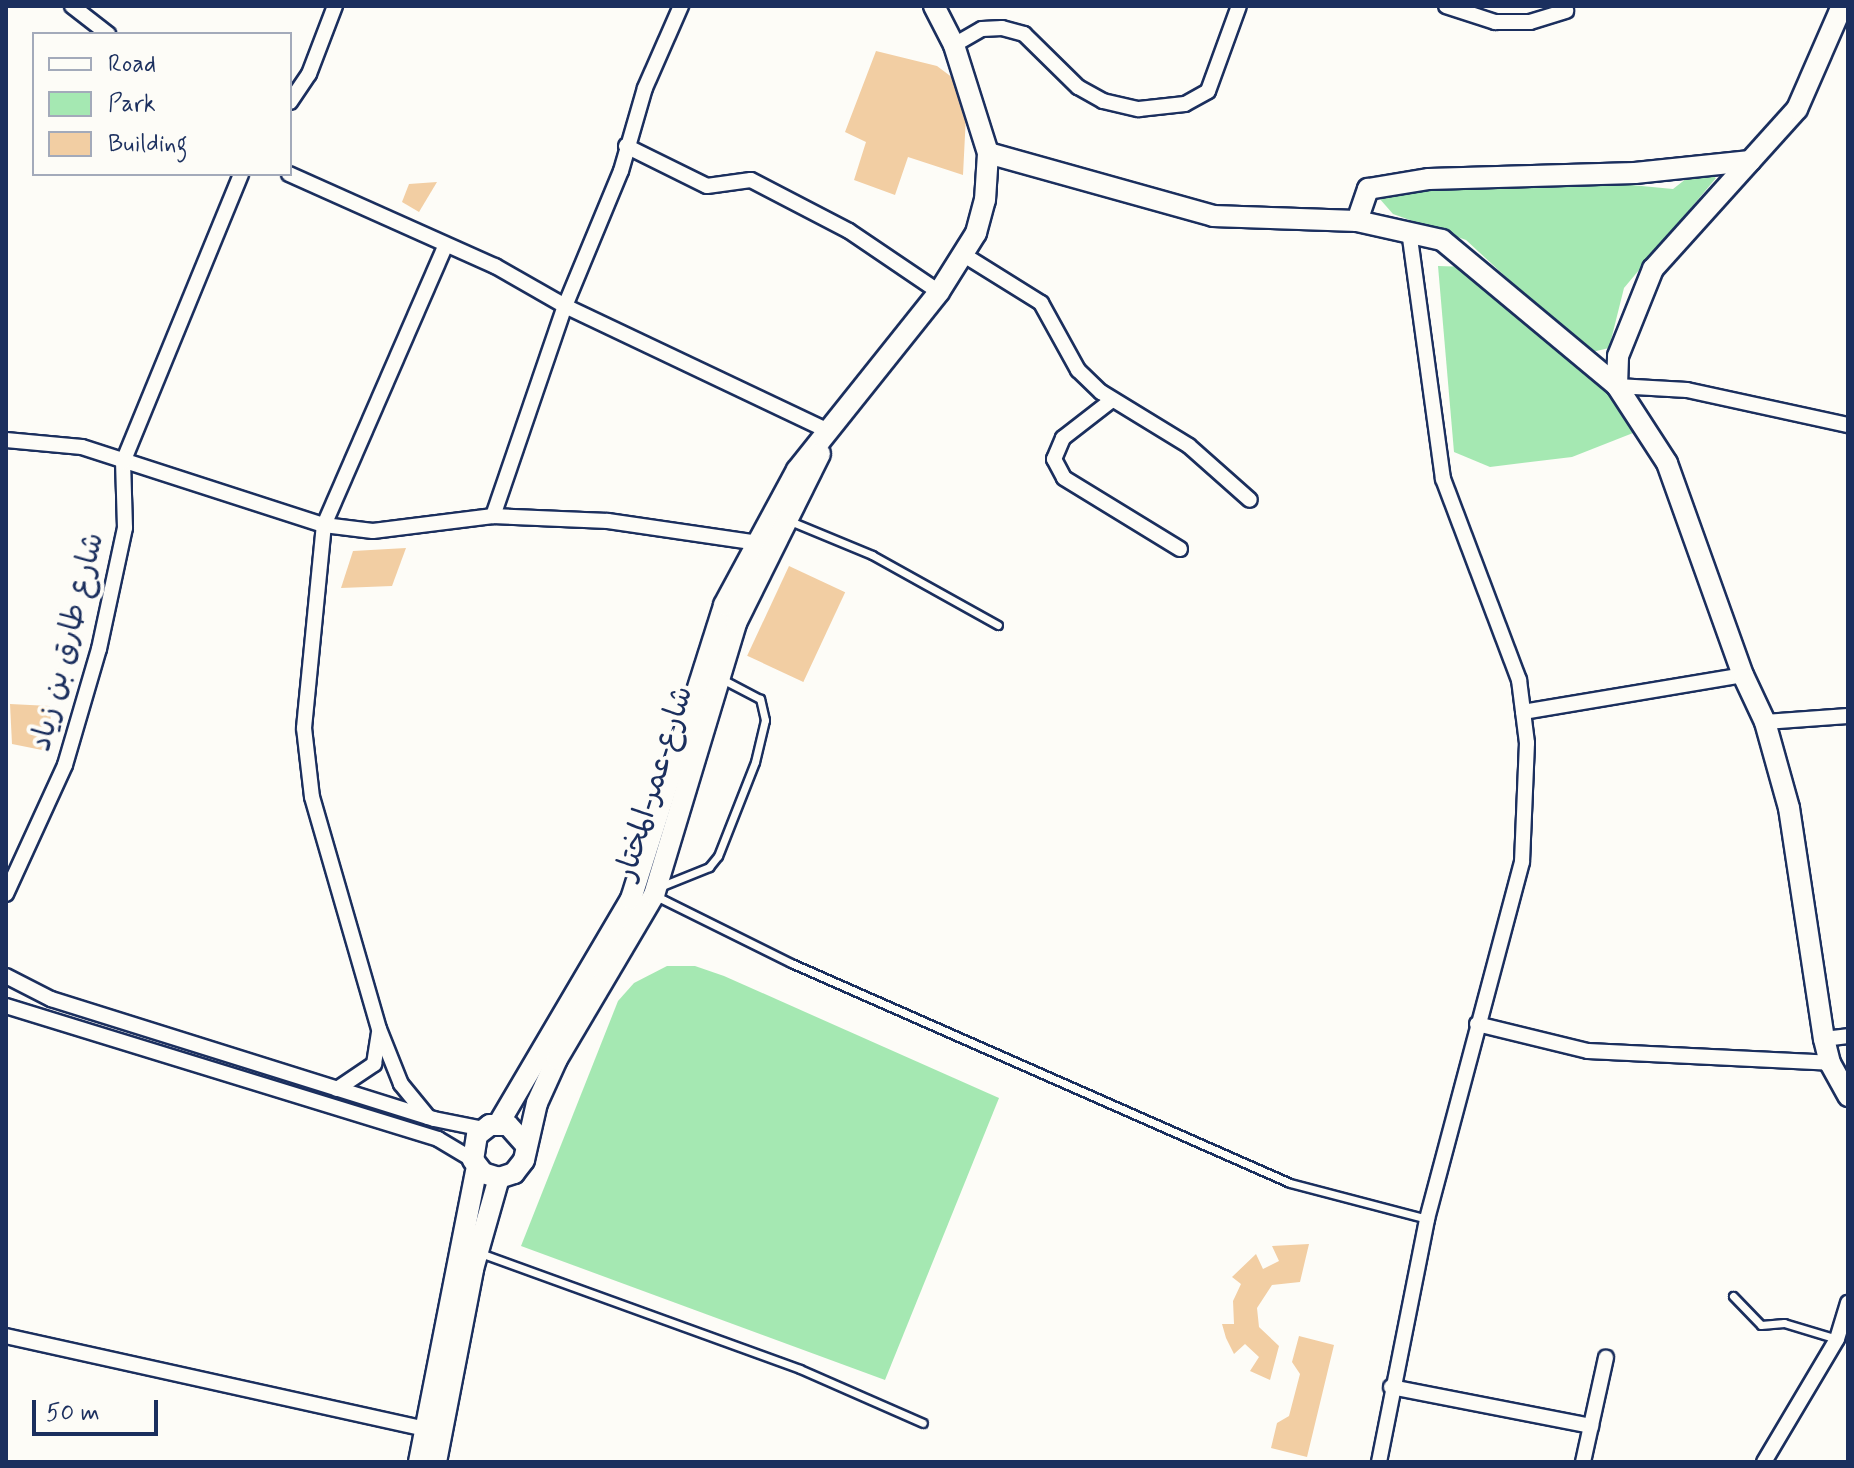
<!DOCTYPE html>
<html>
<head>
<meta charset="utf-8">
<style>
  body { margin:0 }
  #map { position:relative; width:1854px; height:1468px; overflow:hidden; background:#fdfcf7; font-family:Mynerve,"Playpen Sans Arabic",sans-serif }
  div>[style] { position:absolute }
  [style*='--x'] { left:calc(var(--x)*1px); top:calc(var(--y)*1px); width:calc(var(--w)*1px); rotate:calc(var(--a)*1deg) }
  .green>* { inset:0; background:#a5e8b2 }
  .building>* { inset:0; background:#f2cea3; transform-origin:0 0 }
  .roads { filter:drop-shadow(2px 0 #1b2f5e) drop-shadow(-2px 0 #1b2f5e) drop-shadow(0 2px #1b2f5e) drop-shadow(0 -2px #1b2f5e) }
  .lane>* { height:7px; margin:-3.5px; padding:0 3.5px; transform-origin:3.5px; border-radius:3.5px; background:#fdfcf7 }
  .street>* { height:14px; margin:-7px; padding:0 7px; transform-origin:7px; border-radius:7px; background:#fdfcf7 }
  .secondary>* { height:20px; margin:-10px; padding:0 10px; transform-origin:10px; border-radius:10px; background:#fdfcf7 }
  span { translate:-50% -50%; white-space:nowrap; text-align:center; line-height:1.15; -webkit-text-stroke:8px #fdfcf7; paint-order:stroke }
  .street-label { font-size:30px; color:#1b2f5e }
  .frame { position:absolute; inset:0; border:8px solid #1b2f5e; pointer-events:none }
  .legend { position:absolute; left:32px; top:32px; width:260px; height:144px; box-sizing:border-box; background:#fdfcf7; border:2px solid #a3aaba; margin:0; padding:10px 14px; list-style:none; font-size:24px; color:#1b2f5e }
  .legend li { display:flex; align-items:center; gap:16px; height:40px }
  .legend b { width:40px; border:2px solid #a3aaba }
  .scale { position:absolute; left:32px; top:1400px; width:126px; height:36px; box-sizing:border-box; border:4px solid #1b2f5e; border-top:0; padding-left:10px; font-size:24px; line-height:28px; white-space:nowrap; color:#1b2f5e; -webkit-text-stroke:6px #fdfcf7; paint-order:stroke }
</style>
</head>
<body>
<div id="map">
  <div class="green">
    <i style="clip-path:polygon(1700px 168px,1716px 178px,1624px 288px,1609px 348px,1588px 353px,1466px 240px,1393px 214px,1379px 198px,1390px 191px,1547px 177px,1673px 189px)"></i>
    <i style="clip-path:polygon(1438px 266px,1470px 267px,1627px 410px,1633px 433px,1572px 457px,1490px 467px,1454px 452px)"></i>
    <i style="clip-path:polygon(667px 966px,695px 966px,724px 976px,999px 1098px,885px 1380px,521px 1246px,618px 1001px,634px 983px)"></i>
  </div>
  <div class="building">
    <i style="clip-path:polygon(876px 51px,937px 66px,953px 78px,966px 115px,963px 175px,908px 157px,895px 195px,854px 180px,866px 142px,845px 132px)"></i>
    <i style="clip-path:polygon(437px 182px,419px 212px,402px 202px,409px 184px)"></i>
    <i style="clip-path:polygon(406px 548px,392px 586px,341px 588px,353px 551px)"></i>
    <i style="left:789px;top:566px;width:62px;height:99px;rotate:25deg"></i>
    <i style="clip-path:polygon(10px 704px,50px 706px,52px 752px,12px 744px)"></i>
    <i style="clip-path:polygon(1309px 1244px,1300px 1282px,1272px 1285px,1257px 1308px,1259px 1327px,1279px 1346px,1270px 1380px,1250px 1371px,1259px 1357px,1245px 1344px,1234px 1354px,1226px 1338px,1222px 1324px,1234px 1324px,1233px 1301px,1241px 1284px,1232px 1277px,1256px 1254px,1263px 1269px,1279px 1261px,1272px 1246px)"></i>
    <i style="clip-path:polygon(1299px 1336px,1334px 1345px,1307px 1457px,1271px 1448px,1277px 1423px,1289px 1416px,1300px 1374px,1292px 1362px)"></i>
  </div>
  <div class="roads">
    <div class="lane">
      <i style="--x:790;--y:521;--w:89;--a:22.5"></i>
      <i style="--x:872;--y:555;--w:144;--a:29.1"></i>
      <i style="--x:662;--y:886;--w:51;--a:-22"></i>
      <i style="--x:709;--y:867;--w:14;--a:-51"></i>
      <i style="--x:718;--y:856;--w:101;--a:-68.5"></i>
      <i style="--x:755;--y:762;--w:43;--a:-76.6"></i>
      <i style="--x:765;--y:720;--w:22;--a:-103"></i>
      <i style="--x:760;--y:699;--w:45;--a:-152.3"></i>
      <i style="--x:656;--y:896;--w:151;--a:26.4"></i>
      <i style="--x:791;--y:963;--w:545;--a:23.79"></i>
      <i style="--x:1290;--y:1183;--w:142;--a:14.7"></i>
      <i style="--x:480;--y:1253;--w:340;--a:19.9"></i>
      <i style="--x:800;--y:1369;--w:134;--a:23.7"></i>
      <i style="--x:1733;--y:1296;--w:40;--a:46"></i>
      <i style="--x:1761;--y:1325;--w:23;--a:-5"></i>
      <i style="--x:1784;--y:1323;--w:55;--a:16.8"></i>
    </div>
    <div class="street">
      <i style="--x:72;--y:6;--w:46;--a:37.9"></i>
      <i style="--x:1446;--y:6;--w:52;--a:18.1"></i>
      <i style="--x:1495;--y:22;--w:35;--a:0"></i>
      <i style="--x:1530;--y:22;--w:38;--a:-17"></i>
      <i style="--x:954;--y:45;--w:32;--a:-30"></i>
      <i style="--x:982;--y:29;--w:20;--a:-3"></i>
      <i style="--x:1002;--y:28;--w:23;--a:15"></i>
      <i style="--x:1024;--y:34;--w:76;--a:44.5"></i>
      <i style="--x:1078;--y:87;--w:29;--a:29"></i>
      <i style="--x:1103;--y:101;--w:37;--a:13"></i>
      <i style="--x:1139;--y:109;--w:46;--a:-6.2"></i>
      <i style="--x:1185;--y:104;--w:26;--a:-29"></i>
      <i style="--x:1208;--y:91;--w:90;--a:-70"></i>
      <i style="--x:290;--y:102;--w:34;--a:-56"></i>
      <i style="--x:309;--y:74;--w:73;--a:-69.1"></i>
      <i style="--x:626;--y:146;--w:90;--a:26.3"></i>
      <i style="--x:707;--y:186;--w:44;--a:-7.8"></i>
      <i style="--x:751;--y:180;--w:110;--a:27.5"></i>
      <i style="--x:849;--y:231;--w:109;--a:34.1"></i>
      <i style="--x:289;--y:174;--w:226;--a:24.1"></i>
      <i style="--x:495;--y:266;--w:81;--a:29.7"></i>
      <i style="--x:565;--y:306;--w:293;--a:25.4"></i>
      <i style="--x:964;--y:255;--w:91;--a:31.9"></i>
      <i style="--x:1041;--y:303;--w:77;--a:61.1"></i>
      <i style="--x:1078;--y:370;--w:32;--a:44"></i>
      <i style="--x:1101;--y:392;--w:103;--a:31.5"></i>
      <i style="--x:1189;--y:446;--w:81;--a:41.5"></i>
      <i style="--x:1617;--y:386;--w:70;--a:3.3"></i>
      <i style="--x:1687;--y:390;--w:165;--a:12.3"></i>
      <i style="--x:1112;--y:400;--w:62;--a:142.2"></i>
      <i style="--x:1063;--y:438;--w:23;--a:113"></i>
      <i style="--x:1054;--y:459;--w:21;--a:62"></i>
      <i style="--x:1064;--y:478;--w:136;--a:31.5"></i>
      <i style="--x:6;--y:440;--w:76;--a:5.3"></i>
      <i style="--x:82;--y:447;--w:254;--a:17.9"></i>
      <i style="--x:324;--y:525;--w:49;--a:7"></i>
      <i style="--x:373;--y:531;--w:121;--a:-7.1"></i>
      <i style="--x:493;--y:516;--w:115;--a:2.5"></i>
      <i style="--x:608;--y:521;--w:152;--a:8.3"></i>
      <i style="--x:493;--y:516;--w:222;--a:-71.1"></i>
      <i style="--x:565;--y:306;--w:146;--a:-67.5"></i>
      <i style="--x:621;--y:171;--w:86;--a:-73.9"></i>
      <i style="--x:645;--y:88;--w:90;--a:-66.3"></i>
      <i style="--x:1523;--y:712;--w:223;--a:-9.5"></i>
      <i style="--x:1765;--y:722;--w:83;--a:-4.1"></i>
      <i style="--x:6;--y:894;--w:142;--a:-65.4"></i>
      <i style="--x:65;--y:765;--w:121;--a:-73.7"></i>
      <i style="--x:99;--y:649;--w:124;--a:-77.9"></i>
      <i style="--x:125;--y:528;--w:66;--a:-91.7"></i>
      <i style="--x:123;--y:462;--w:311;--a:-67.7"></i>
      <i style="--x:6;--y:976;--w:51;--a:27.1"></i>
      <i style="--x:51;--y:999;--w:401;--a:17.4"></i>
      <i style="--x:434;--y:1119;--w:50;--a:11.5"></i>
      <i style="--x:6;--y:1006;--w:452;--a:17.1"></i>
      <i style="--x:438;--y:1139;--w:41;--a:31"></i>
      <i style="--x:1477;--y:1024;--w:114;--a:13.7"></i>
      <i style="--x:1588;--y:1051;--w:242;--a:2.8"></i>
      <i style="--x:1824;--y:1039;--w:24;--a:-7"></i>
      <i style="--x:337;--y:1089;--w:45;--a:-34"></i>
      <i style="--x:374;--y:1064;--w:31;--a:-81"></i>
      <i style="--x:428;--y:1117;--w:43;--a:-129.3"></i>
      <i style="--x:401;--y:1084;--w:59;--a:-111.8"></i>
      <i style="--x:379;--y:1029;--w:241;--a:-106.1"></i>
      <i style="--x:312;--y:797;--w:69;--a:-96.6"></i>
      <i style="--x:304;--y:728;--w:204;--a:-84.4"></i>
      <i style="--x:324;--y:525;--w:305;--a:-66.5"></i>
      <i style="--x:6;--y:1336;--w:435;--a:12.5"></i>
      <i style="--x:1391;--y:1387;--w:204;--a:11"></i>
      <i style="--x:1379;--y:1462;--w:248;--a:-78.8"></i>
      <i style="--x:1427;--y:1219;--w:369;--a:-75.1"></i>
      <i style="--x:1522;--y:862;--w:119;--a:-87.6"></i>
      <i style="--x:1527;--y:743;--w:64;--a:-97.2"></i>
      <i style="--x:1519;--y:680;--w:215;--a:-110.7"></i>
      <i style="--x:1443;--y:479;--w:250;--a:-97.8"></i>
      <i style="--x:1583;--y:1462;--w:107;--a:-77.6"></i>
      <i style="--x:1764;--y:1462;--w:143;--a:-59.3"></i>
      <i style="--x:1837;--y:1339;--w:38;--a:-73"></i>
    </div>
    <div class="secondary">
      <i style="--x:988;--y:153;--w:234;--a:15.6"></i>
      <i style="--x:1213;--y:216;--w:144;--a:2"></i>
      <i style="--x:1357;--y:221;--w:87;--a:12.6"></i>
      <i style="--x:1442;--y:240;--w:228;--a:39.8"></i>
      <i style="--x:1617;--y:386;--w:92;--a:57"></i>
      <i style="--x:1667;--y:463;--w:225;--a:70.3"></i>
      <i style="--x:1743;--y:675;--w:52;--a:64.9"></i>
      <i style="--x:1765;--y:722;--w:89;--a:74.4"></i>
      <i style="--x:1789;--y:808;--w:234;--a:81.4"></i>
      <i style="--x:1824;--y:1039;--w:25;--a:76"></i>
      <i style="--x:1830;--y:1063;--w:38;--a:61"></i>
      <i style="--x:1357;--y:221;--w:34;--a:-71"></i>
      <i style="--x:1368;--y:189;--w:62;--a:-9.3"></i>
      <i style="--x:1429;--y:179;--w:206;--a:-1.7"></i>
      <i style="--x:1635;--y:173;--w:116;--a:-6"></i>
      <i style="--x:1617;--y:386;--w:30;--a:-88"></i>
      <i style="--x:1618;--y:356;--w:94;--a:-68.1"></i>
      <i style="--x:1653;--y:269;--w:215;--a:-48"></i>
      <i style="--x:1797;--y:109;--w:112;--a:-66.4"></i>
      <i style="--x:499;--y:1123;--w:260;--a:-59.5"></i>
      <i style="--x:631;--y:899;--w:308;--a:-72.4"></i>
      <i style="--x:724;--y:605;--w:153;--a:-61.6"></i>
      <i style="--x:797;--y:470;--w:228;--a:-51.4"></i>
      <i style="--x:939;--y:292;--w:70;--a:-57.9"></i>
      <i style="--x:976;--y:233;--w:34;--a:-75"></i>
      <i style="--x:985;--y:200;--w:47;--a:-86.3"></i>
      <i style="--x:988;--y:153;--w:113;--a:-107.5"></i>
      <i style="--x:954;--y:45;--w:44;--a:-117.1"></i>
      <i style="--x:525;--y:1144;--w:25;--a:-132"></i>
      <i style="--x:508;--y:1125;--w:18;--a:180"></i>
      <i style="--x:490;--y:1125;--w:16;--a:142"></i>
      <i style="--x:477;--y:1135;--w:25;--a:99"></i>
      <i style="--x:473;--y:1160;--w:16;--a:52"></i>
      <i style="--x:483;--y:1173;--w:17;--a:17"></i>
      <i style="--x:499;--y:1178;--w:16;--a:-18"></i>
      <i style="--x:514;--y:1173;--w:16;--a:-52"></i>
      <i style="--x:524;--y:1160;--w:58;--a:-77.2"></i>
      <i style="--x:537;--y:1103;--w:48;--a:-65.6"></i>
      <i style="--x:557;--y:1059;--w:191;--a:-59.4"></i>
      <i style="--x:654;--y:895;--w:284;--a:-73.2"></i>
      <i style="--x:736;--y:623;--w:189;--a:-63.6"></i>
      <i style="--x:419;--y:1462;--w:301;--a:-78.9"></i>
      <i style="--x:436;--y:1462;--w:197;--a:-79.1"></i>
      <i style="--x:473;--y:1269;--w:95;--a:-74.1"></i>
    </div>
  </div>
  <div class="street-label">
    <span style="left:68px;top:642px;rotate:-76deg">شارع طارق بن زياد</span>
    <span style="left:655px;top:783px;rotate:-73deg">شارع عمر المختار</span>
  </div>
  <div class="frame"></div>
  <ul class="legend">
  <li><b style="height:10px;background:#fdfcf7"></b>Road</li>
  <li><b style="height:22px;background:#a5e8b2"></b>Park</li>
  <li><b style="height:22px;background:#f2cea3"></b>Building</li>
  </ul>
  <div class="scale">50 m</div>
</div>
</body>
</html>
